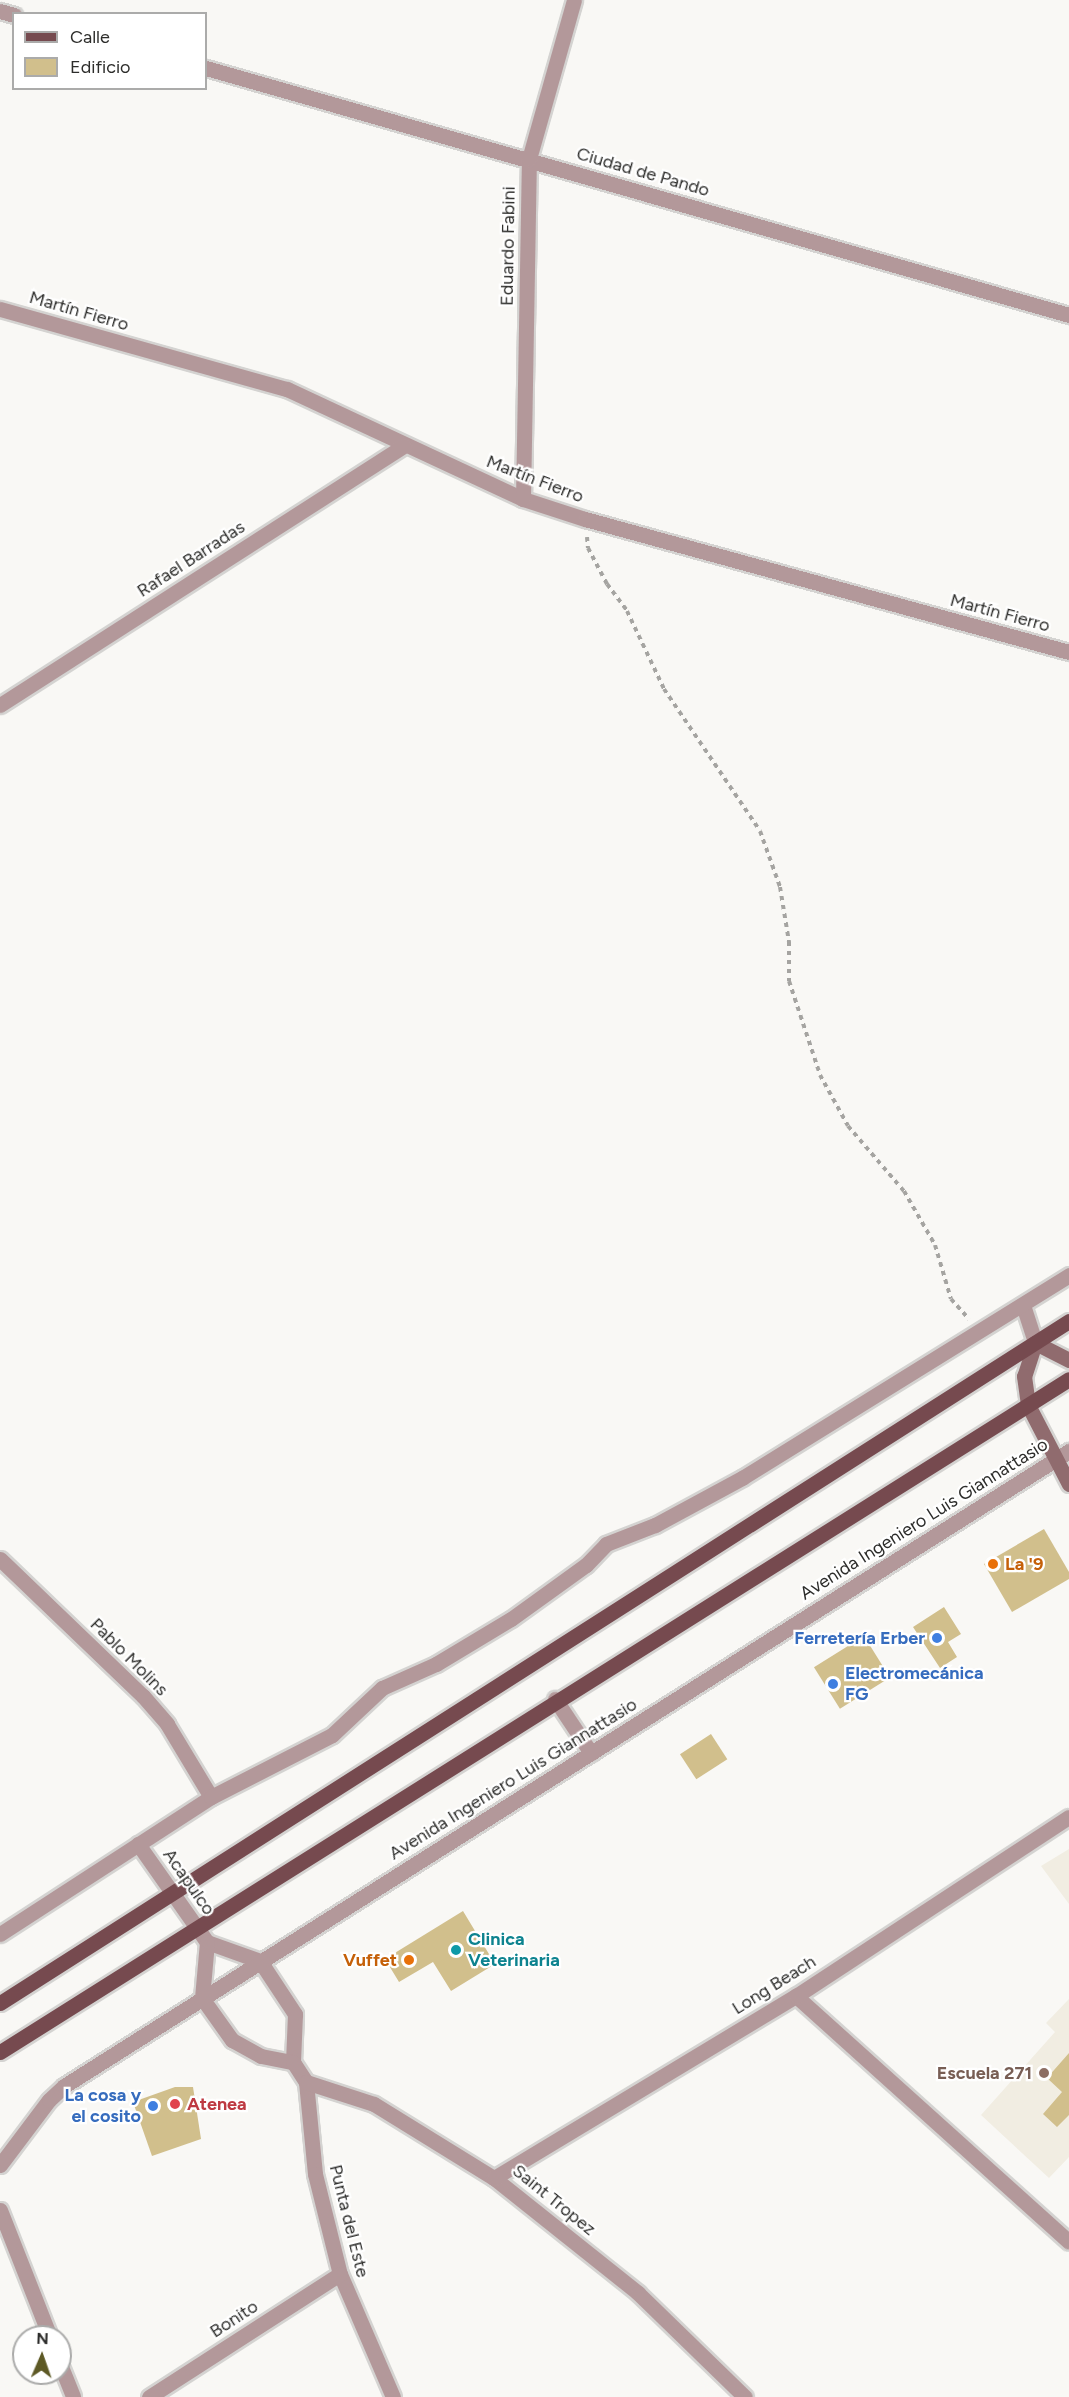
<!DOCTYPE html>
<html>
<head>
<meta charset="utf-8">
<style>
  body { margin:0 }
  #map { position:relative; width:1069px; height:2397px; overflow:hidden; background:#f9f8f5; font-family:Figtree,sans-serif }
  div>[style] { position:absolute }
  [style*='--x'] { left:calc(var(--x)*1px); top:calc(var(--y)*1px); width:calc(var(--w)*1px); rotate:calc(var(--a)*1deg) }
  .built>* { inset:0; background:#f1ede2 }
  .building>* { inset:0; background:#d1bf8c; transform-origin:0 0 }
  .path>* { height:4px; margin-top:-2px; transform-origin:0; background:repeating-linear-gradient(90deg,#a5a4a1 0 4.5px,transparent 0 9px) }
  .roads { filter:drop-shadow(2px 0 #d4d3d1) drop-shadow(-2px 0 #d4d3d1) drop-shadow(0 2px #d4d3d1) drop-shadow(0 -2px #d4d3d1) }
  .street>* { height:15px; margin:-7.5px; padding:0 7.5px; transform-origin:7.5px; border-radius:7.5px; background:#b3989a }
  .secondary>* { height:15px; margin:-7.5px; padding:0 7.5px; transform-origin:7.5px; border-radius:7.5px; background:#906b6e }
  .primary>* { height:15px; margin:-7.5px; padding:0 7.5px; transform-origin:7.5px; border-radius:7.5px; background:#764a4f }
  .dots>* { width:16px; height:16px; translate:-50% -50%; box-sizing:border-box; border:3px solid #fff; border-radius:50% }
  span { translate:-50% -50%; white-space:nowrap; text-align:center; line-height:1.15; -webkit-text-stroke:4.5px #fff; paint-order:stroke }
  .street-label { font-size:18px; color:#2d2d2b }
  .food-label { font-size:18px; color:#c56008; font-weight:700 }
  .left { translate:0 -50%; text-align:left }
  .right { translate:-100% -50%; text-align:right }
  .shop-label { font-size:18px; color:#366cbe; font-weight:700 }
  .culture-label { font-size:18px; color:#0d838f; font-weight:700 }
  .education-label { font-size:18px; color:#785e54; font-weight:700 }
  .health-label { font-size:18px; color:#be3a42; font-weight:700 }
  .legend { position:absolute; left:12px; top:12px; width:195px; height:78px; box-sizing:border-box; background:#fff; border:2px solid #ababaa; margin:0; padding:8px 10px; list-style:none; font-size:18px; color:#2d2d2b }
  .legend li { display:flex; align-items:center; gap:12px; height:30px }
  .legend b { width:30px; border:2px solid #ababaa }
  .north { position:absolute; left:12px; top:2325px; width:60px; height:60px; box-sizing:border-box; background:#fff; border:2px solid #ababaa; border-radius:50%; rotate:2deg; font-size:16px; font-weight:700; line-height:24px; text-align:center; color:#2d2d2b }
  .north::after { content:''; display:block; margin:auto; width:21px; height:27px; background:#5d5925; clip-path:polygon(50% 0,100% 100%,50% 72%,0 100%) }
</style>
</head>
<body>
<div id="map">
  <div class="built">
    <i style="clip-path:polygon(1069px 1849px,1069px 1904px,1041px 1866px)"></i>
    <i style="clip-path:polygon(1069px 1999px,1069px 2157px,1049px 2178px,981px 2115px,1055px 2032px,1046px 2023px)"></i>
  </div>
  <div class="building">
    <i style="clip-path:polygon(1044px 1529px,1069px 1572px,1069px 1579px,1012px 1612px,984px 1564px)"></i>
    <i style="clip-path:polygon(944px 1607px,961px 1634px,948px 1642px,957px 1657px,940px 1668px,913px 1627px)"></i>
    <i style="left:864px;top:1636px;width:49px;height:59px;rotate:58deg"></i>
    <i style="left:711px;top:1734px;width:30px;height:37px;rotate:57deg"></i>
    <i style="clip-path:polygon(463px 1911px,495px 1964px,451px 1991px,433px 1962px,399px 1982px,385px 1959px)"></i>
    <i style="clip-path:polygon(1069px 2053px,1069px 2115px,1057px 2127px,1043px 2114px,1062px 2092px,1047px 2078px)"></i>
    <i style="clip-path:polygon(175px 2087px,193px 2087px,201px 2139px,152px 2156px,133px 2102px)"></i>
  </div>
  <div class="path">
    <i style="--x:587;--y:537;--w:11;--a:85"></i>
    <i style="--x:588;--y:548;--w:41;--a:62.2"></i>
    <i style="--x:607;--y:584;--w:34;--a:53"></i>
    <i style="--x:627;--y:611;--w:86;--a:64.6"></i>
    <i style="--x:664;--y:689;--w:171;--a:55.9"></i>
    <i style="--x:760;--y:831;--w:59;--a:70.3"></i>
    <i style="--x:780;--y:887;--w:56;--a:80.7"></i>
    <i style="--x:789;--y:942;--w:39;--a:90"></i>
    <i style="--x:789;--y:981;--w:99;--a:71.7"></i>
    <i style="--x:820;--y:1075;--w:58;--a:61.2"></i>
    <i style="--x:848;--y:1126;--w:86;--a:49.3"></i>
    <i style="--x:904;--y:1191;--w:62;--a:60.1"></i>
    <i style="--x:935;--y:1245;--w:56;--a:73.5"></i>
    <i style="--x:951;--y:1299;--w:27;--a:48"></i>
  </div>
  <div class="roads">
    <div class="street">
      <i style="--x:0;--y:11;--w:15;--a:16"></i>
      <i style="--x:206;--y:68;--w:898;--a:15.97"></i>
      <i style="--x:0;--y:309;--w:298;--a:15.6"></i>
      <i style="--x:287;--y:389;--w:260;--a:25"></i>
      <i style="--x:523;--y:499;--w:65;--a:17.9"></i>
      <i style="--x:585;--y:519;--w:502;--a:15.37"></i>
      <i style="--x:523;--y:499;--w:340;--a:-89"></i>
      <i style="--x:529;--y:159;--w:165;--a:-74.2"></i>
      <i style="--x:0;--y:705;--w:480;--a:-32.7"></i>
      <i style="--x:1023;--y:1305;--w:40;--a:72"></i>
      <i style="--x:0;--y:1559;--w:198;--a:43.8"></i>
      <i style="--x:143;--y:1696;--w:37;--a:49"></i>
      <i style="--x:167;--y:1724;--w:85;--a:58.9"></i>
      <i style="--x:555;--y:1699;--w:65;--a:56.3"></i>
      <i style="--x:138;--y:1844;--w:120;--a:54.9"></i>
      <i style="--x:207;--y:1942;--w:56;--a:19.7"></i>
      <i style="--x:260;--y:1961;--w:64;--a:56.6"></i>
      <i style="--x:295;--y:2014;--w:48;--a:92.4"></i>
      <i style="--x:0;--y:1934;--w:252;--a:-33"></i>
      <i style="--x:211;--y:1797;--w:136;--a:-27.1"></i>
      <i style="--x:332;--y:1735;--w:69;--a:-43.2"></i>
      <i style="--x:382;--y:1688;--w:59;--a:-24"></i>
      <i style="--x:436;--y:1664;--w:87;--a:-31"></i>
      <i style="--x:511;--y:1619;--w:92;--a:-35.8"></i>
      <i style="--x:586;--y:1565;--w:29;--a:-46"></i>
      <i style="--x:606;--y:1544;--w:53;--a:-21.2"></i>
      <i style="--x:655;--y:1525;--w:99;--a:-28.4"></i>
      <i style="--x:742;--y:1478;--w:385;--a:-31.8"></i>
      <i style="--x:207;--y:1942;--w:56;--a:95.1"></i>
      <i style="--x:202;--y:1998;--w:52;--a:54.5"></i>
      <i style="--x:232;--y:2040;--w:33;--a:29"></i>
      <i style="--x:261;--y:2056;--w:33;--a:11"></i>
      <i style="--x:293;--y:2062;--w:24;--a:57"></i>
      <i style="--x:306;--y:2082;--w:92;--a:84.4"></i>
      <i style="--x:315;--y:2174;--w:103;--a:76"></i>
      <i style="--x:340;--y:2274;--w:134;--a:66.7"></i>
      <i style="--x:796;--y:1996;--w:367;--a:42"></i>
      <i style="--x:306;--y:2082;--w:71;--a:17.9"></i>
      <i style="--x:374;--y:2104;--w:141;--a:31.7"></i>
      <i style="--x:494;--y:2178;--w:184;--a:38.6"></i>
      <i style="--x:638;--y:2293;--w:149;--a:44.2"></i>
      <i style="--x:0;--y:2165;--w:81;--a:-53"></i>
      <i style="--x:49;--y:2100;--w:21;--a:-43"></i>
      <i style="--x:64;--y:2086;--w:1189;--a:-32.29"></i>
      <i style="--x:494;--y:2178;--w:353;--a:-31.1"></i>
      <i style="--x:796;--y:1996;--w:326;--a:-33.3"></i>
      <i style="--x:0;--y:2210;--w:136;--a:68.5"></i>
      <i style="--x:60;--y:2364;--w:35;--a:68"></i>
      <i style="--x:149;--y:2397;--w:227;--a:-32.8"></i>
    </div>
    <div class="secondary">
      <i style="--x:1069;--y:1360;--w:38;--a:-153"></i>
      <i style="--x:1035;--y:1343;--w:35;--a:108"></i>
      <i style="--x:1024;--y:1376;--w:29;--a:82"></i>
      <i style="--x:1028;--y:1405;--w:89;--a:62.6"></i>
    </div>
    <div class="primary">
      <i style="--x:0;--y:2003;--w:1268;--a:-32.54"></i>
      <i style="--x:0;--y:2052;--w:1263;--a:-32.19"></i>
    </div>
  </div>
  <div class="dots">
    <i style="left:993px;top:1564px;background:#e8710a"></i>
    <i style="left:937px;top:1638px;background:#3f7fe0"></i>
    <i style="left:833px;top:1684px;background:#3f7fe0"></i>
    <i style="left:456px;top:1950px;background:#0f9aa8"></i>
    <i style="left:409px;top:1960px;background:#e8710a"></i>
    <i style="left:1044px;top:2073px;background:#8d6e63"></i>
    <i style="left:175px;top:2104px;background:#e0444e"></i>
    <i style="left:153px;top:2106px;background:#3f7fe0"></i>
  </div>
  <div class="street-label">
    <span style="left:643px;top:172px;rotate:16deg">Ciudad de Pando</span>
    <span style="left:508px;top:246px;rotate:-89deg">Eduardo Fabini</span>
    <span style="left:79px;top:311px;rotate:16deg">Martín Fierro</span>
    <span style="left:535px;top:479px;rotate:21deg">Martín Fierro</span>
    <span style="left:191px;top:559px;rotate:-33deg">Rafael Barradas</span>
    <span style="left:1000px;top:613px;rotate:15deg">Martín Fierro</span>
    <span style="left:924px;top:1519px;rotate:-32deg">Avenida Ingeniero Luis Giannattasio</span>
    <span style="left:129px;top:1657px;rotate:45deg">Pablo Molins</span>
    <span style="left:513px;top:1779px;rotate:-32deg">Avenida Ingeniero Luis Giannattasio</span>
    <span style="left:189px;top:1882px;rotate:55deg">Acapulco</span>
    <span style="left:774px;top:1985px;rotate:-32deg">Long Beach</span>
    <span style="left:554px;top:2200px;rotate:39deg">Saint Tropez</span>
    <span style="left:349px;top:2221px;rotate:76deg">Punta del Este</span>
    <span style="left:234px;top:2319px;rotate:-33deg">Bonito</span>
  </div>
  <div class="food-label">
    <span class="left" style="left:1005px;top:1564px">La '9</span>
    <span class="right" style="left:397px;top:1960px">Vuffet</span>
  </div>
  <div class="shop-label">
    <span class="right" style="left:925px;top:1638px">Ferretería Erber</span>
    <span class="left" style="left:845px;top:1684px">Electromecánica<br>FG</span>
    <span class="right" style="left:141px;top:2106px">La cosa y<br>el cosito</span>
  </div>
  <div class="culture-label">
    <span class="left" style="left:468px;top:1950px">Clinica<br>Veterinaria</span>
  </div>
  <div class="education-label">
    <span class="right" style="left:1032px;top:2073px">Escuela 271</span>
  </div>
  <div class="health-label">
    <span class="left" style="left:187px;top:2104px">Atenea</span>
  </div>
  <ul class="legend">
  <li><b style="height:8px;background:#764a4f"></b>Calle</li>
  <li><b style="height:16px;background:#d1bf8c"></b>Edificio</li>
  </ul>
  <div class="north">N</div>
</div>
</body>
</html>
